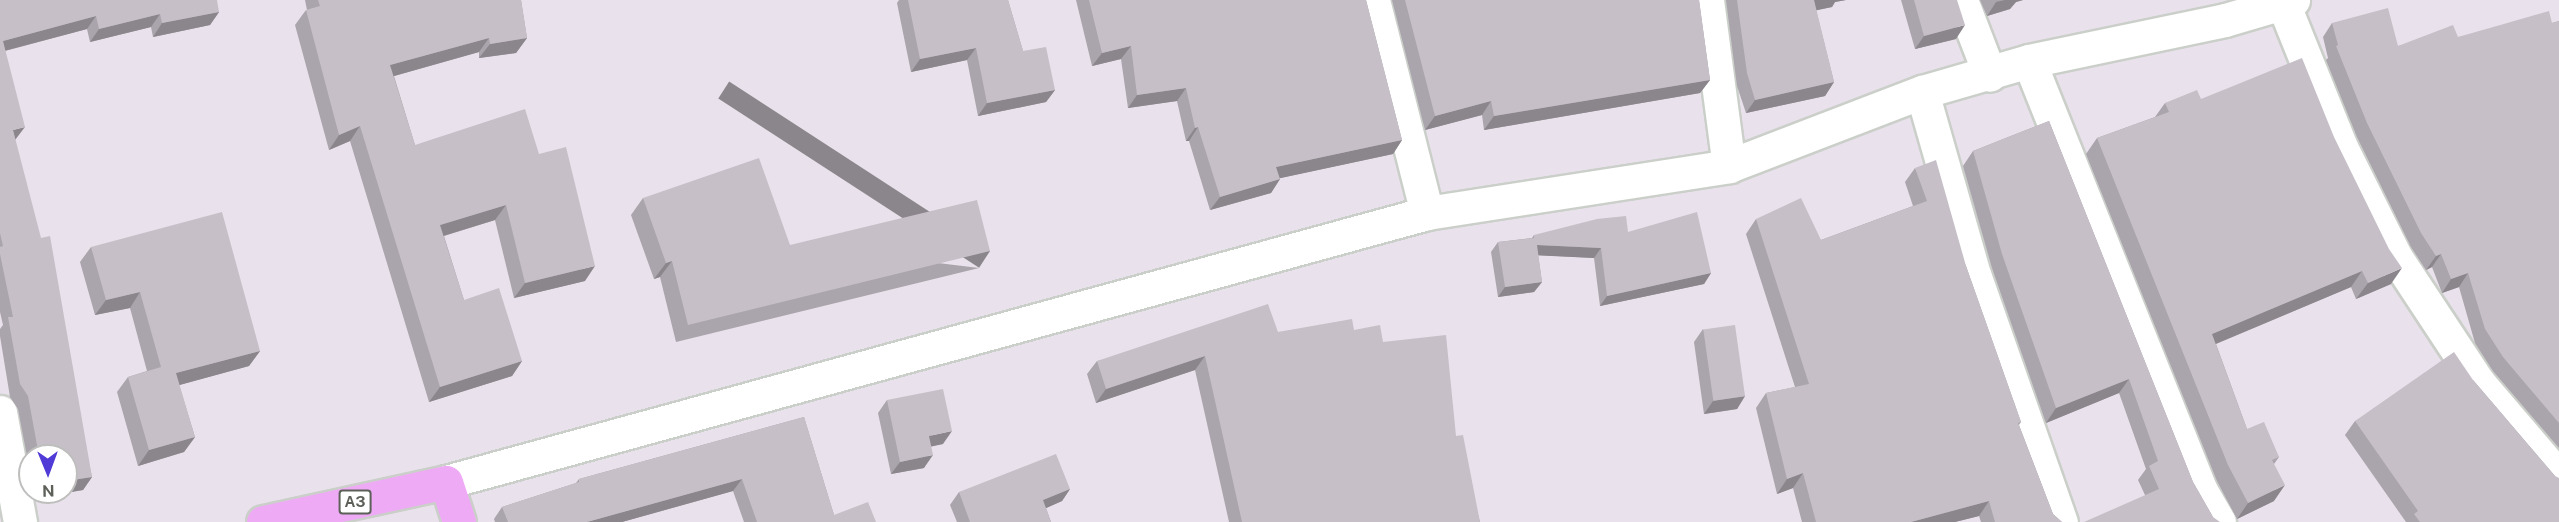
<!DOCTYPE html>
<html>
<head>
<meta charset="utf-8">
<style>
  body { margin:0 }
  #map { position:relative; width:2559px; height:522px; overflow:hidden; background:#e9e1eb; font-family:"Public Sans",sans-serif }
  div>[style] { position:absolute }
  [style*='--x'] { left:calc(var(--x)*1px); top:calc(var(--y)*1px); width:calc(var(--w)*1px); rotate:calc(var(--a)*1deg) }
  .roads { filter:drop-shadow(2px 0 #cbcfc9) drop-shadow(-2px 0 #cbcfc9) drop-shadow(0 2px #cbcfc9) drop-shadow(0 -2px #cbcfc9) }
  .minor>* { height:33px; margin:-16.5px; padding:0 16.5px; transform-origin:16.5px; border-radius:16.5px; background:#fff }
  .major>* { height:33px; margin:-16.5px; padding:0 16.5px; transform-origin:16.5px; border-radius:16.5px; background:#efaaf6 }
  .wall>* { inset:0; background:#aaa4ac }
  .shaded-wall>* { inset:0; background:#8b868c; transform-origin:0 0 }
  .building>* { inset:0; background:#c6bfc8; transform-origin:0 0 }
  span { translate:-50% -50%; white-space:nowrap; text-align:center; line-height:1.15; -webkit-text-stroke:5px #fff; paint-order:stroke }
  .shield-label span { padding:2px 4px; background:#fff; border:2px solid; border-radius:4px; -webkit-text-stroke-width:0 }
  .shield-label { font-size:15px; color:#5c6059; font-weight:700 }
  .north { position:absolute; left:18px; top:444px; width:60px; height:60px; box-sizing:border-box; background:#fff; border:2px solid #bebfbd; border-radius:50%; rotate:179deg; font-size:16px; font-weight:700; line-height:24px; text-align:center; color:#5c6059 }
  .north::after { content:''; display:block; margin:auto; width:21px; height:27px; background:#513bd6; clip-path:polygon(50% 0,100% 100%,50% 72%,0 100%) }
</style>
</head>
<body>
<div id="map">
  <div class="roads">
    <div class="minor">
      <i style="--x:1373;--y:0;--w:220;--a:75.8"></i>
      <i style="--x:1707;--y:0;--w:167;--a:82.5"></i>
      <i style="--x:1961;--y:0;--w:80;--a:68.9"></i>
      <i style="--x:2283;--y:3;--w:153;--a:68.1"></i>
      <i style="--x:2340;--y:145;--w:124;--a:63.6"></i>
      <i style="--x:2395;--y:256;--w:151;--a:56.6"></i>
      <i style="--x:2478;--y:382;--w:125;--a:49.5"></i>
      <i style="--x:2029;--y:61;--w:461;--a:68.2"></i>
      <i style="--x:2200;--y:489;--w:38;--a:60"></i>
      <i style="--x:1922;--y:92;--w:189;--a:74.1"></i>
      <i style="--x:1974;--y:274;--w:263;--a:70.7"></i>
      <i style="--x:0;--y:412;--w:112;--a:79.7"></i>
      <i style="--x:446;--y:482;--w:1017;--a:-15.33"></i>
      <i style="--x:1427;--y:213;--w:306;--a:-8.8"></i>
      <i style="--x:1729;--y:166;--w:207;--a:-21"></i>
      <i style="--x:1922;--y:92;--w:111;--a:-16.2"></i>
      <i style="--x:2029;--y:61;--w:200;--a:-11.8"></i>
      <i style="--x:2225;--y:20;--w:71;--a:-16.4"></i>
    </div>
    <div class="major">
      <i style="--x:263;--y:522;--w:187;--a:-12.3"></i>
      <i style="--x:446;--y:482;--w:42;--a:72"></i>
    </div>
  </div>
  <div class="wall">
    <i style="clip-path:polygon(0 0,219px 12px,210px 25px,153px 37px,151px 27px,90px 42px,87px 29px,5px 51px,15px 140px,92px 477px,83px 490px,35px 498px,34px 492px,66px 492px,66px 456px,30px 456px,30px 472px,18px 409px,10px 397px,0 336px,0 329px,3px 325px,0 312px)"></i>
    <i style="clip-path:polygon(305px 0,521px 0,527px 38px,516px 53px,479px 58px,479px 52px,394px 76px,415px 145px,539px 154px,585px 281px,514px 298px,495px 220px,444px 236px,464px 300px,522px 361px,512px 376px,429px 402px,350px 141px,329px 150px,295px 25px,306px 10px,307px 10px)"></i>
    <i style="clip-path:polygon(899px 0,1008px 0,1023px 51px,1055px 90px,1046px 102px,978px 116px,967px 60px,911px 72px,897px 3px)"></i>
    <i style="clip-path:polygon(1076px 0,1366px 0,1402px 140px,1393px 154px,1280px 178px,1280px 179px,1271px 193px,1210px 210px,1189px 141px,1186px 141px,1177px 101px,1128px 108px,1121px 59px,1092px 66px)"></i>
    <i style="clip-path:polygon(1392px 0,1699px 0,1710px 80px,1700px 93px,1484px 130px,1482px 115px,1425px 130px)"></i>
    <i style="clip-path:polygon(1726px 0,1846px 0,1835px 2px,1832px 7px,1816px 10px,1834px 82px,1825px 96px,1746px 113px,1737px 86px)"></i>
    <i style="clip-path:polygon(1901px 0,1957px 0,1956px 39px,1915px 49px)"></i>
    <i style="clip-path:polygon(1980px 0,2023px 0,2016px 2px,2010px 9px,1987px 16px)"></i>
    <i style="clip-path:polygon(2559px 21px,2559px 448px,2493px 371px,2475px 343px,2459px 287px,2442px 293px,2432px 267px,2426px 270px,2411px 247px,2357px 137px,2326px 60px,2328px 58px,2323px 37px,2332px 23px,2398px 46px,2552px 23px)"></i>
    <i style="clip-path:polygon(2201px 99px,2391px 284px,2356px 299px,2351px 287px,2216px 344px,2247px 429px,2279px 457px,2274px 464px,2274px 501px,2237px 519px,2217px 481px,2086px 154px,2097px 138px,2155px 117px,2165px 103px)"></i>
    <i style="clip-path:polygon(2049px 121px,2193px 482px,2213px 517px,2145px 495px,2138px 480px,2146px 469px,2119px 393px,2046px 423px,1992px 268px,1963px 166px,1973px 151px)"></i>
    <i style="clip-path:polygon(1915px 168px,1966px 266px,2021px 422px,2019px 425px,2053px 514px,2062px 522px,1981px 522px,1979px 516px,1955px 522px,1802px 522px,1793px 488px,1777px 494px,1756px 408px,1766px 393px,1795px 387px,1746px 234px,1756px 219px,1821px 240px,1913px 206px,1905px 182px)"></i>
    <i style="clip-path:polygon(643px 198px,790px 245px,979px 268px,676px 342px,660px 277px,654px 279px,631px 215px)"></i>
    <i style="clip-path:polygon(1628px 232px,1711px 273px,1704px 284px,1600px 306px,1594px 258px,1538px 255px,1542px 282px,1534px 292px,1498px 297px,1491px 252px,1498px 242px,1532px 238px,1534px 235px)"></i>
    <i style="clip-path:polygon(91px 247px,260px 351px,249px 366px,179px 385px,195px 437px,184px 452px,138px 466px,117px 392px,128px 377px,147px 371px,130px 308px,95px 315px,80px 262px)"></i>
    <i style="clip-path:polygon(1703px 329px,1745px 396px,1737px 409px,1704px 414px,1694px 342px)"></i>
    <i style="clip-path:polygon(1354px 330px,1383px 342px,1456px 436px,1480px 522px,1229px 522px,1195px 370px,1096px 403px,1087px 374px,1097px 361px,1278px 332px)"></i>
    <i style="clip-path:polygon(2473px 380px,2555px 476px,2559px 522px,2406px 522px,2345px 435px,2355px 421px)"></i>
    <i style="clip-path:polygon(887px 400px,943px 444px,931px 446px,924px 468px,891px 474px,878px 413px)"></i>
    <i style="clip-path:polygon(804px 417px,834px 515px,876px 522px,744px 522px,733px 491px,622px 522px,495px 522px,494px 519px,502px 507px,576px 483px,579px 479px)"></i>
    <i style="clip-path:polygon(1070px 489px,1062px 501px,1046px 508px,1051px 522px,957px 522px,950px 505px,959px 492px)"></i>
  </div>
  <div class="shaded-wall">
    <i style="clip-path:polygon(1813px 0,1846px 0,1835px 2px,1832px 7px,1804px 13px)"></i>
    <i style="clip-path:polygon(2005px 0,2023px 0,2016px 2px,2010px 9px,1987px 16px,1996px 2px)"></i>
    <i style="clip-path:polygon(219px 12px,210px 25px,153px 37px,162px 23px)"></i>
    <i style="clip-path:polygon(160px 14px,151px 27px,90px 42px,99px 29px)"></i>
    <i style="clip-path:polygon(96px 16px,87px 29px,0 52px,3px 41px)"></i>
    <i style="clip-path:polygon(1965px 25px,1956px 39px,1915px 49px,1924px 36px)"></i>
    <i style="clip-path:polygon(489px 38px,479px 52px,380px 80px,390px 65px)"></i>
    <i style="clip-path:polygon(527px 38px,516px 53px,479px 58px,490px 44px)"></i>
    <i style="clip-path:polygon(1131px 46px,1121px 59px,1092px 66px,1102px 53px)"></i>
    <i style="clip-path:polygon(976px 48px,967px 60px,911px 72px,920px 59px)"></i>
    <i style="clip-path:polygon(1710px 80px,1700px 93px,1484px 130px,1494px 116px)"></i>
    <i style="clip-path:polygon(1834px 82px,1825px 96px,1746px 113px,1755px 100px)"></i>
    <i style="clip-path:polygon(1186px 88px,1177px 101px,1128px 108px,1137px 95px)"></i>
    <i style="clip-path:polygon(1055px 90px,1046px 102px,978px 116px,987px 103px)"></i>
    <i style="clip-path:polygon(1491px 101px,1482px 115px,1425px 130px,1435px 116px)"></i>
    <i style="clip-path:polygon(360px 126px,350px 141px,329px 150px,339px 135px)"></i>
    <i style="clip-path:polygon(25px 127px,15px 140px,13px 130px)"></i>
    <i style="clip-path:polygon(1198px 127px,1189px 141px,1186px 141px,1195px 128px)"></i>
    <i style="clip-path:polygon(1402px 140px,1393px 154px,1267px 181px,1276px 167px)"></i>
    <i style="clip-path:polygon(1280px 179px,1271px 193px,1210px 210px,1220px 197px)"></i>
    <i style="clip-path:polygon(506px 205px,495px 220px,430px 240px,440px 225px)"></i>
    <i style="clip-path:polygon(1537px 245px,1601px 248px,1594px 258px,1530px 255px)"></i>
    <i style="left:990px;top:251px;width:20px;height:311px;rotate:123deg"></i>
    <i style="clip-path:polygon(2441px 254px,2432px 267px,2426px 270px,2436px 256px)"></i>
    <i style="clip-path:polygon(672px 261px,660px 277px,654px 279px,666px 263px)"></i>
    <i style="clip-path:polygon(595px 266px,585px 281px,514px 298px,525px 283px)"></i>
    <i style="clip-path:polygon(2402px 268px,2391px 284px,2356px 299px,2368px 283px)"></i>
    <i style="clip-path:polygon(2362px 271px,2351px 287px,2201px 350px,2212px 334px)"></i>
    <i style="clip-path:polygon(1711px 273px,1704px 284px,1600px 306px,1607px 296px)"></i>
    <i style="clip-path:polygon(2468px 273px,2459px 287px,2442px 293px,2451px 279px)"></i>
    <i style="clip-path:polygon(1542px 282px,1534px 292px,1498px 297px,1505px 287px)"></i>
    <i style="clip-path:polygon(140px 292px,130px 308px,95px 315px,106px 300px)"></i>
    <i style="clip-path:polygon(260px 351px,249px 366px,165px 389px,176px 373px)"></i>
    <i style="clip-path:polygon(1205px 356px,1195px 370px,1096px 403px,1106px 389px)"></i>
    <i style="clip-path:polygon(522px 361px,512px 376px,429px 402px,440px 387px)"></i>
    <i style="clip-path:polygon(2129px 379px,2119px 393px,2046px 423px,2056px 408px)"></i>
    <i style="clip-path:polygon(1745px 396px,1737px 409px,1704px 414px,1713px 401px)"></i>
    <i style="clip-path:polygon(952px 431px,943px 444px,920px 449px,929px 436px)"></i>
    <i style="clip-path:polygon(195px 437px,184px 452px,138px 466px,149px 450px)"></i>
    <i style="clip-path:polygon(933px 455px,924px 468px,891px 474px,900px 462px)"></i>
    <i style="clip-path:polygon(1803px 473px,1793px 488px,1777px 494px,1787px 479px)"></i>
    <i style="clip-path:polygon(92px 477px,83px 490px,35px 498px,39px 492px,66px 492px,66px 481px)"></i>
    <i style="clip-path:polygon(742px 479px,733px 491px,622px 522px,587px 522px)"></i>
    <i style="clip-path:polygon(2285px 485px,2274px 501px,2237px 519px,2248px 503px)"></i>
    <i style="clip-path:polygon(1070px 489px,1062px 501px,1035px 513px,1043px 500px)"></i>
    <i style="clip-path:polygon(1989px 501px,1979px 516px,1955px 522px,1911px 522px)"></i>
  </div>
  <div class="building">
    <i style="clip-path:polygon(0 0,217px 0,219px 12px,162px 23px,160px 14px,99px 29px,96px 16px,3px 41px,25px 127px,13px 130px,41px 238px,50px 236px,92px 477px,66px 481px,66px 456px,39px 456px,28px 396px,20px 384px,8px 317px,13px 317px,0 254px,0 247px,3px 246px,0 233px)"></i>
    <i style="clip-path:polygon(318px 0,521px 0,527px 38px,490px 44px,489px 38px,390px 65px,415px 145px,525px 109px,539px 154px,566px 147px,595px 266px,525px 283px,506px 205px,440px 225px,464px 300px,499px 288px,522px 361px,440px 387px,360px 126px,339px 135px,306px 10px,320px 6px)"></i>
    <i style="clip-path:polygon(908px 0,1008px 0,1023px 51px,1046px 47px,1055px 90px,987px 103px,976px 48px,920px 59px)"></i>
    <i style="clip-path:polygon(1089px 0,1366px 0,1402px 140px,1276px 167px,1280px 179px,1220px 197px,1198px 127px,1195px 128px,1186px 88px,1137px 95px,1131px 46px,1102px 53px)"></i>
    <i style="clip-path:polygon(1405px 0,1699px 0,1710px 80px,1494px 116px,1491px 101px,1435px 116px)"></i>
    <i style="clip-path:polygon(1737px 0,1814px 0,1834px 82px,1755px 100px,1747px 73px)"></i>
    <i style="clip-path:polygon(1914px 0,1957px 0,1965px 25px,1924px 36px)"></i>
    <i style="clip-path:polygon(2388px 8px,2398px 46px,2453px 25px,2458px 37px,2549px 11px,2552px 23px,2559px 21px,2559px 423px,2503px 357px,2485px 329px,2468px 273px,2451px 279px,2441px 254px,2436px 256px,2421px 233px,2367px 123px,2336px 46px,2338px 45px,2332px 23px)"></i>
    <i style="clip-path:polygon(2302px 58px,2334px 137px,2389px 249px,2402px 268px,2368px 283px,2362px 271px,2212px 334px,2247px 429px,2264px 422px,2279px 457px,2272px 460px,2285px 485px,2248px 503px,2228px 465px,2097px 138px,2169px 112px,2165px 103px,2197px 90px,2201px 99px)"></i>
    <i style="clip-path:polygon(2049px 121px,2193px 482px,2213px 517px,2220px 522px,2084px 522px,2159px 489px,2149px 466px,2158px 461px,2129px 379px,2056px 408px,2002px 254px,1973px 151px)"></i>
    <i style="clip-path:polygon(759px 158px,790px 245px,977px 200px,990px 251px,688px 325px,672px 261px,666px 263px,643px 198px)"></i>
    <i style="clip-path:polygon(1936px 160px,1966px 266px,2021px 422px,2018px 423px,2053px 514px,2062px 522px,1995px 522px,1989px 501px,1911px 522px,1816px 522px,1803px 473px,1787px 479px,1766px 393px,1809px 384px,1756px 219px,1801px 198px,1821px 240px,1927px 201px,1915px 168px)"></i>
    <i style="clip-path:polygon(222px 212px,260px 351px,176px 373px,195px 437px,149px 450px,128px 377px,161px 367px,140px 292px,106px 300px,91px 247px)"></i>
    <i style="clip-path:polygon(1697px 212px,1711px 273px,1607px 296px,1601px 248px,1537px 245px,1542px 282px,1505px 287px,1498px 242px,1534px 238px,1534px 235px,1597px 219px,1626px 216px,1628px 232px)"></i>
    <i style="clip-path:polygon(1268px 304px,1278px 332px,1352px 319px,1354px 330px,1380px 325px,1383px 342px,1446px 335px,1456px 436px,1463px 435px,1480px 522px,1242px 522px,1205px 356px,1106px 389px,1097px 361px)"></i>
    <i style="left:1735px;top:325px;width:72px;height:32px;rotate:82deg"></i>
    <i style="clip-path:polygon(2454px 352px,2473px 380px,2555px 476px,2559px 478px,2559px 522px,2420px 522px,2414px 514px,2418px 511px,2355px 421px)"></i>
    <i style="clip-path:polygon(943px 389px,952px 431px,929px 436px,933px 455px,900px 462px,887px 400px)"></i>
    <i style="clip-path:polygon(804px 417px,834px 515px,868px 502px,876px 522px,757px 522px,742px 479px,587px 522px,508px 522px,502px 507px,579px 482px,579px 479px)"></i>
    <i style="clip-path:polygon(1056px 454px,1070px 489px,1043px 500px,1051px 522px,970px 522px,959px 492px)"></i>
  </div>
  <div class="shield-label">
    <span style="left:355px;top:502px">A3</span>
  </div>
  <div class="north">N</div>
</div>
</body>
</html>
